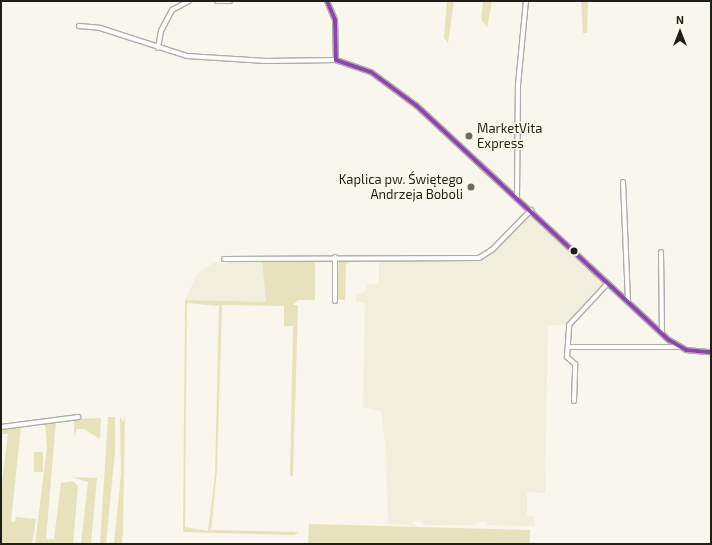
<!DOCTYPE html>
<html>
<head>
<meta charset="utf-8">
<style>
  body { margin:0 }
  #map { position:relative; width:712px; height:545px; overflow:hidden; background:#f8f6ed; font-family:"Exo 2",sans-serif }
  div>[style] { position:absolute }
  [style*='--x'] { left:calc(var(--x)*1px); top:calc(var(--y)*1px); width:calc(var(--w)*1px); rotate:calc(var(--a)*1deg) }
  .built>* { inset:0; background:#f1eedd }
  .green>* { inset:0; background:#e7e1bc; transform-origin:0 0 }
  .roads { filter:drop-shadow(1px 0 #afada7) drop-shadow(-1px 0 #afada7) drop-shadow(0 1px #afada7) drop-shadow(0 -1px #afada7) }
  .minor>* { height:4px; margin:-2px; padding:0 2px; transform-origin:2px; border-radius:2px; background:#fefefc }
  .bus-1>* { height:4px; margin:-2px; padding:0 2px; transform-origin:2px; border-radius:2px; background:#8e44ad }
  .dots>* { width:11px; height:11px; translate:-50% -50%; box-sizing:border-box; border:2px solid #fcf9e9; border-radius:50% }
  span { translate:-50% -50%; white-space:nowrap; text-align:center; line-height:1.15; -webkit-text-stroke:3px #fcf9e9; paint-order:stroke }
  .poi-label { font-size:13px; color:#1f1f19 }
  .left { translate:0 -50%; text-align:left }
  .right { translate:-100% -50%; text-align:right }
  .frame { position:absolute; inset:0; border:2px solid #1f1f19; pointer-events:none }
  .north { position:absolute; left:660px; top:12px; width:40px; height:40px; -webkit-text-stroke:3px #fcf9e9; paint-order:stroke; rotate:0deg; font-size:11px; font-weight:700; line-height:16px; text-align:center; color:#1f1f19 }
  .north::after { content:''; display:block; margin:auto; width:14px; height:18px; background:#1f1f19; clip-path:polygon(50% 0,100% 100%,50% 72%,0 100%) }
</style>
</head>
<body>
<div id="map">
  <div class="built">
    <i style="clip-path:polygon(530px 214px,605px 284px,566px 325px,548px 325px,545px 493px,527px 492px,527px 516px,534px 516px,535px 526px,487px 525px,486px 522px,476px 522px,476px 525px,423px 525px,423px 521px,413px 521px,413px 525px,388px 524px,386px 450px,381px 411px,363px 407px,365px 303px,356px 302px,356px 295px,367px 290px,367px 284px,379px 284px,379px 260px,486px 259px)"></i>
    <i style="clip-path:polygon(230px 260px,262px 260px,266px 302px,185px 300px,197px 274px,213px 263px,226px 264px)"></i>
  </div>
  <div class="green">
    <i style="clip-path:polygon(447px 1px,454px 1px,448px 43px,444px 38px)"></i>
    <i style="clip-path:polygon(483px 1px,492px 1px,487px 27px,481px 19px)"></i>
    <i style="clip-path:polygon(581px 1px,588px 1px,587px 33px,583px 33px)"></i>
    <i style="clip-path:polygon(evenodd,262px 260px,315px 260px,315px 300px,298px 300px,293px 305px,298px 305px,293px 476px,290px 476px,293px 326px,284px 326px,284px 306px,222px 305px,217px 471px,211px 530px,299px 532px,294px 535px,183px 532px,185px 300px,266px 302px,262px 260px,187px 303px,219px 306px,215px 475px,208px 531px,185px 527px,187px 303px)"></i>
    <i style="clip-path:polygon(339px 260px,349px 262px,346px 265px,345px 300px,337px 299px)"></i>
    <i style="clip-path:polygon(125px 415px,123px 532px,122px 544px,114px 544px,121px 474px,120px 417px,124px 422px)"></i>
    <i style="clip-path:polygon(108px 417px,115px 417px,115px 451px,106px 544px,100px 544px)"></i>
    <i style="clip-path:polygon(101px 418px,100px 439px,84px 429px,77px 429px,74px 437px,74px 419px)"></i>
    <i style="clip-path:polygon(56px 421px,46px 539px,54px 539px,61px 483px,73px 481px,78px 486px,73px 544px,35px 544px,47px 447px,45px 423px)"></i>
    <i style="clip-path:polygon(21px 427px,11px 521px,15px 522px,16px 517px,36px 519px,32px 544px,1px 544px,1px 490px,8px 434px,1px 434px,1px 429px)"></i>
    <i style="left:34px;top:452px;width:9px;height:20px"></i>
    <i style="clip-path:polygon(71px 477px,97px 478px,91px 544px,81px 544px,88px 482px)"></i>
    <i style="clip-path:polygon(309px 524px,530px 530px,530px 544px,308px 544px)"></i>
  </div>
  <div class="roads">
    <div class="minor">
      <i style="--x:217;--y:1;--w:13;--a:0"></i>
      <i style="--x:327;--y:1;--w:21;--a:67"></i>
      <i style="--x:335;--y:20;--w:40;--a:88.6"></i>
      <i style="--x:336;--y:60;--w:37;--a:19"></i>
      <i style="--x:371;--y:72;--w:57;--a:36.5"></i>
      <i style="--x:417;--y:106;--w:344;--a:42.9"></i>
      <i style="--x:669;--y:340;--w:20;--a:30"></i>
      <i style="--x:686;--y:350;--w:25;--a:5"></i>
      <i style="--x:79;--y:26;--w:21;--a:5"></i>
      <i style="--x:100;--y:28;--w:91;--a:17.8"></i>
      <i style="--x:187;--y:56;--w:79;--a:3.6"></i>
      <i style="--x:266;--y:61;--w:70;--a:-0.8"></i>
      <i style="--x:158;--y:48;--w:17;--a:-80"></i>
      <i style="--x:161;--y:31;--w:24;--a:-62"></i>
      <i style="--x:172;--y:10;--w:19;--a:-28"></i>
      <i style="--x:623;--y:182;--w:119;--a:87.6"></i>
      <i style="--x:517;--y:198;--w:113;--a:-89.5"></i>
      <i style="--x:518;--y:85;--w:84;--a:-84.6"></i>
      <i style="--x:661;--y:252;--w:81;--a:89.3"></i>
      <i style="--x:335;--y:257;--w:44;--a:90"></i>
      <i style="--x:224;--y:259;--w:255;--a:-0.2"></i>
      <i style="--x:479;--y:258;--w:15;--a:-32"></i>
      <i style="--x:492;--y:250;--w:56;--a:-45.7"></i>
      <i style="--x:568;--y:347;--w:111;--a:0"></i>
      <i style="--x:574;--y:401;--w:37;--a:-88"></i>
      <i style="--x:575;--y:364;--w:11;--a:-139"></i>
      <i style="--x:567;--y:357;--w:32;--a:-86"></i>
      <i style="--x:569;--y:325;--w:57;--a:-47.1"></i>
      <i style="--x:1;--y:427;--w:78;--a:-7.4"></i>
    </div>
  </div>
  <div class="bus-1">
    <i style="--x:327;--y:1;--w:21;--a:67"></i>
    <i style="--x:335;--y:20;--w:40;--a:88.6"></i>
    <i style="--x:336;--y:60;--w:37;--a:19"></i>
    <i style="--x:371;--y:72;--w:57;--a:36.5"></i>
    <i style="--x:417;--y:106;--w:344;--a:42.9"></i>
    <i style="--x:669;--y:340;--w:20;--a:30"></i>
    <i style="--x:686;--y:350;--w:25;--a:5"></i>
  </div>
  <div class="dots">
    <i style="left:469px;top:136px;background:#6b6a63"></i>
    <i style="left:471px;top:187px;background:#6b6a63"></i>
    <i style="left:574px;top:251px;background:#1f1f19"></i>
  </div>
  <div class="poi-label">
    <span class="left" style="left:477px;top:136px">MarketVita<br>Express</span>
    <span class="right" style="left:463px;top:187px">Kaplica pw. Świętego<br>Andrzeja Boboli</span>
  </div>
  <div class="frame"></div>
  <div class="north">N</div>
</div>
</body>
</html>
